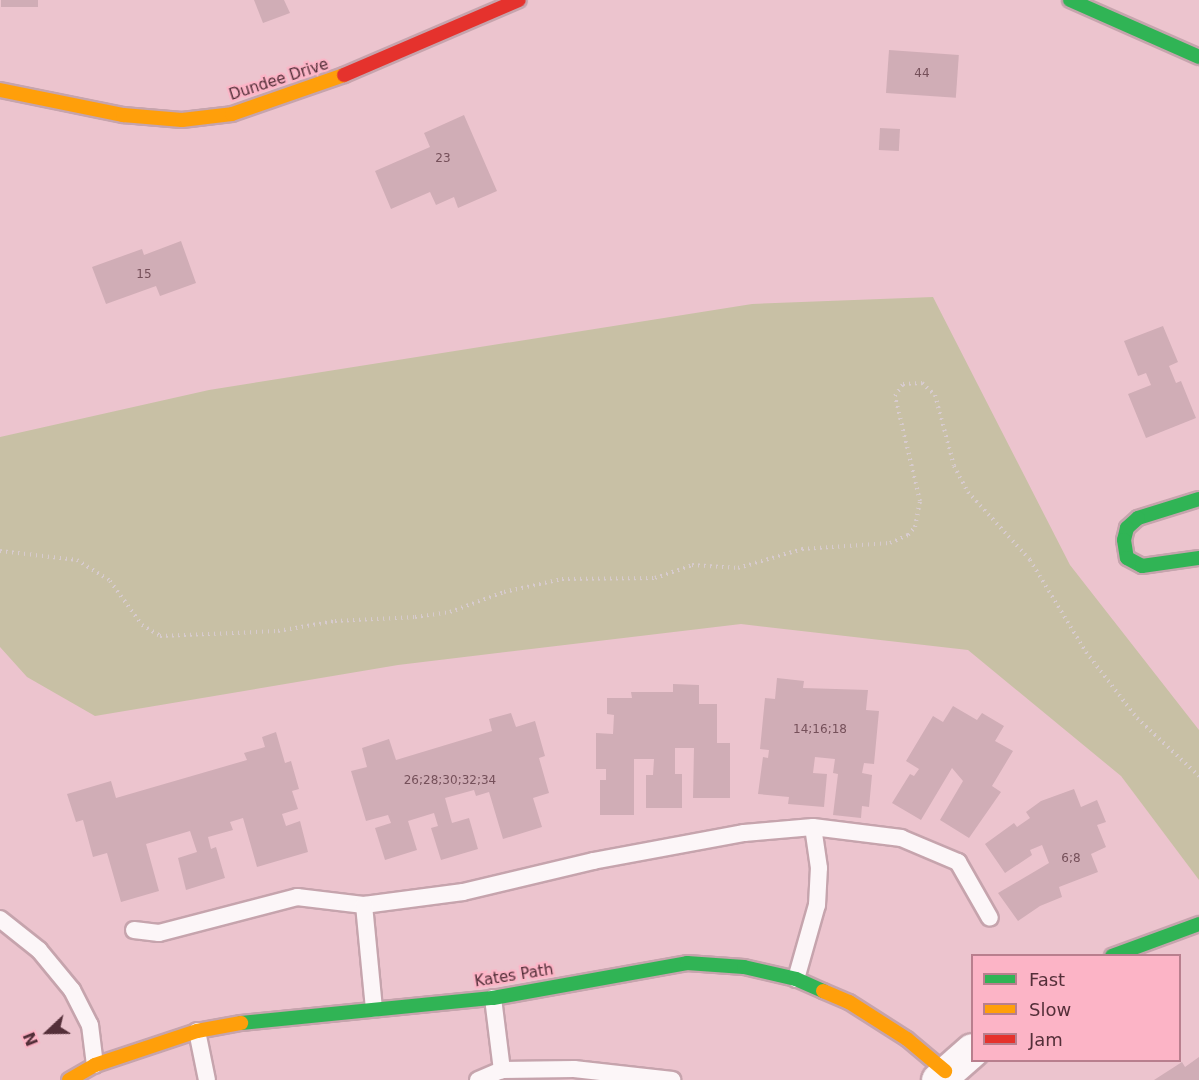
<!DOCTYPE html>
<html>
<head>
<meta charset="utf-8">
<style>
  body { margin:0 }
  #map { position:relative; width:1199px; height:1080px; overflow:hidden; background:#ecc4ce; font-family:"DejaVu Sans",sans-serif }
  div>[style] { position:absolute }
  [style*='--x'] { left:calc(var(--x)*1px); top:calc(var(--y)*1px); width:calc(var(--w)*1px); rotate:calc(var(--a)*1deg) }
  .green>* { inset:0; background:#c8c0a5 }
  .building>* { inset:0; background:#d0adb6; transform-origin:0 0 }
  .path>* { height:4px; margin-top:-2px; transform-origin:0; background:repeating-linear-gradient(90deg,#d7cbce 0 1.5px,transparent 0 6px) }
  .roads { filter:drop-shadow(2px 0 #c6a4ad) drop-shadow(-2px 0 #c6a4ad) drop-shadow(0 2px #c6a4ad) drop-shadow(0 -2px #c6a4ad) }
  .lane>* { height:16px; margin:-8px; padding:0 8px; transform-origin:8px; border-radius:8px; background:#fcf6f8 }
  .street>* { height:33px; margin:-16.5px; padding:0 16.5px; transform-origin:16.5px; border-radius:16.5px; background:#fcf6f8 }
  .fast>* { height:14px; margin:-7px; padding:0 7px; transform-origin:7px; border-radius:7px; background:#30b455 }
  .slow>* { height:14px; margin:-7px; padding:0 7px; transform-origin:7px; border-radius:7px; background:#ff9f0a }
  .jam>* { height:14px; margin:-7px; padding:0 7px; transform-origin:7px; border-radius:7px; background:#e5322d }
  span { translate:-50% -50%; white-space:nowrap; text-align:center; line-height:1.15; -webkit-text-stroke:4.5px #fcb4c6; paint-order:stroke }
  .number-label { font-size:12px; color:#75505a }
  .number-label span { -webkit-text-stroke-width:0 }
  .street-label { font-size:15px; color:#542f39 }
  .legend { position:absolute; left:971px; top:954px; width:210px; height:108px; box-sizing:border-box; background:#fcb4c6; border:2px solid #b97f8e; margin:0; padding:8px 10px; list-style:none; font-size:18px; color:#542f39 }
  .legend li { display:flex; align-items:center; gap:12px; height:30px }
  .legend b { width:30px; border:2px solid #b97f8e }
  .north { position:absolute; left:18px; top:1002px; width:60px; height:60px; -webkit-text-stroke:4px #fcb4c6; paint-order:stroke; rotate:248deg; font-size:16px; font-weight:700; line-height:24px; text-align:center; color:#542f39 }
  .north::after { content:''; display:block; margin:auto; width:21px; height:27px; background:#542f39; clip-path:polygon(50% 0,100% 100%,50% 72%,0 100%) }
</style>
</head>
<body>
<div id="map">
  <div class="green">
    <i style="clip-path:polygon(933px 297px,1070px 565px,1199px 730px,1199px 880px,1121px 776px,968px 650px,741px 624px,398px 665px,95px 716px,27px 677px,0 647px,0 437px,209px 390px,752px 304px)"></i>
  </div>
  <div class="building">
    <i style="left:1px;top:0;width:37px;height:7px"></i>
    <i style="clip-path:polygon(254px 0,284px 0,290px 13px,263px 23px)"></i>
    <i style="left:889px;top:50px;width:70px;height:43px;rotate:4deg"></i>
    <i style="clip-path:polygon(464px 115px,497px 191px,458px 208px,454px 197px,436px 205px,430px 192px,391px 209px,375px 171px,430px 147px,424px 133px)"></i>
    <i style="left:880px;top:128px;width:20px;height:22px;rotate:3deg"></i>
    <i style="clip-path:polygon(181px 241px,196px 283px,160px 296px,156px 286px,106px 304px,92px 267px,142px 249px,144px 255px)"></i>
    <i style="clip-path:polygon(1163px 326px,1178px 362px,1169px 366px,1176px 383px,1181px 381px,1196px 418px,1146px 438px,1128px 394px,1151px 385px,1146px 373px,1138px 376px,1124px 341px)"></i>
    <i style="clip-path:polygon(777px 678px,804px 681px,803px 688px,868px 690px,866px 710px,879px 711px,874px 764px,864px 763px,862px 773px,872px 775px,869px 807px,862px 806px,861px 818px,833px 815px,838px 774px,833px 773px,835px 759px,815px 757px,813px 773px,827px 774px,824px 807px,788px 804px,789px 797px,758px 794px,763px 757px,768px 758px,769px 750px,760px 749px,765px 698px,775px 699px)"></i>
    <i style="clip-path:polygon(673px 684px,699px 685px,699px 704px,717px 704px,717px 743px,730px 743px,730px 798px,693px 798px,694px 748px,675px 748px,675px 774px,682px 774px,682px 808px,646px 808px,646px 775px,653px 775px,654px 759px,634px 759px,634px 815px,600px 815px,600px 780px,606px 780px,606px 769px,596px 769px,596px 733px,613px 734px,614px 715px,607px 714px,607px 698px,632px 698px,631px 692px,673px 692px)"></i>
    <i style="clip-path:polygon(953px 706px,977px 720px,982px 713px,1004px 726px,995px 741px,1013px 751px,992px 786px,1001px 792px,969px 838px,940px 820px,963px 781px,952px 768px,921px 820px,892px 803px,910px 774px,914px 776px,919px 769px,906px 761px,933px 716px,943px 722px)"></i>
    <i style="clip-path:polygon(511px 713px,516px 727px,535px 721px,545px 756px,539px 758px,549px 793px,533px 798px,542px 827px,503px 839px,489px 792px,476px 796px,474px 790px,445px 798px,452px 823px,469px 818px,478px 849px,441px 860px,431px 828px,438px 826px,434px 813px,408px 821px,417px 850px,385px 860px,375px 828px,391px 823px,388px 815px,366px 821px,351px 771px,367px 767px,362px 748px,389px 739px,396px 760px,492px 731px,489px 719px)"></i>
    <i style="clip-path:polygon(276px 732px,285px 763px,291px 761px,299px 789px,292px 791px,298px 809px,282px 814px,286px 826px,300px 821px,308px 852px,257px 867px,243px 818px,230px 822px,233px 830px,208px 837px,211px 849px,216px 847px,225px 878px,186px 890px,178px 858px,197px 852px,190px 831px,146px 844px,159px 891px,121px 902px,107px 853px,93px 857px,83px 820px,76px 822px,67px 794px,111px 781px,116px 798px,247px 760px,244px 753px,265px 747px,262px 737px)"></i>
    <i style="clip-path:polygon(1074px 789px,1081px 807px,1097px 800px,1106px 822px,1097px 825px,1106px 847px,1091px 854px,1098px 872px,1059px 887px,1062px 897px,1040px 906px,1018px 921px,998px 893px,1049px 863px,1042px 845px,1030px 850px,1032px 855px,1005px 873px,985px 844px,1014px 823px,1017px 827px,1030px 818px,1026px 812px,1041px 801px)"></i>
    <i style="clip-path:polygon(1199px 1057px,1199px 1080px,1154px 1080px,1182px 1062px,1185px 1067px)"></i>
  </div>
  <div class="path">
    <i style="--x:0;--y:551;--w:78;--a:6.7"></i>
    <i style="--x:77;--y:560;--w:39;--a:32"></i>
    <i style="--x:110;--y:581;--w:54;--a:54"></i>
    <i style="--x:142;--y:625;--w:21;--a:31"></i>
    <i style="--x:160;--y:636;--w:118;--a:-2.4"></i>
    <i style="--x:278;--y:631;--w:58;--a:-10"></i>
    <i style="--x:335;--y:621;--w:80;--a:-2.9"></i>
    <i style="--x:415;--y:617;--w:35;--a:-8"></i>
    <i style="--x:450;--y:612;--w:58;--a:-20.3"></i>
    <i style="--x:504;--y:592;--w:59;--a:-12.6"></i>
    <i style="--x:562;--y:579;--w:93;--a:-0.6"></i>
    <i style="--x:655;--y:578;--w:39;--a:-19"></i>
    <i style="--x:692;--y:565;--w:46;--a:3.7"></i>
    <i style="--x:738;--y:568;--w:67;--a:-16.5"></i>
    <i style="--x:802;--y:549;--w:88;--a:-3.9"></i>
    <i style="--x:890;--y:543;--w:20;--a:-24"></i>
    <i style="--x:908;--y:535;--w:11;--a:-49"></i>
    <i style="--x:915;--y:527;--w:26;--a:-79"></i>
    <i style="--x:920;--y:501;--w:108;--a:-103.4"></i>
    <i style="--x:895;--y:396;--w:14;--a:-56"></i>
    <i style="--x:903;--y:384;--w:19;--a:-3"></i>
    <i style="--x:922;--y:383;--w:18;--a:43"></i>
    <i style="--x:935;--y:395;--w:73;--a:75"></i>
    <i style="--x:954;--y:466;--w:30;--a:62"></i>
    <i style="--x:968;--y:492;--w:92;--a:47.6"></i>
    <i style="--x:1030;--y:560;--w:108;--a:58.7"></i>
    <i style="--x:1086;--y:652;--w:83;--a:52.3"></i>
    <i style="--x:1137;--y:718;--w:85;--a:43.1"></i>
  </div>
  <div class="roads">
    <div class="lane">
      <i style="--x:364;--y:905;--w:100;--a:-7.5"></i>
      <i style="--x:463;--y:892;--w:134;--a:-13.4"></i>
      <i style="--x:593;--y:861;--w:154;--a:-10.5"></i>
      <i style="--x:744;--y:833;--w:69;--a:-5"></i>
      <i style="--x:0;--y:919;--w:50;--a:38.5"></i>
      <i style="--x:39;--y:950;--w:52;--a:50.5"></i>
      <i style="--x:72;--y:990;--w:39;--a:63"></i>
      <i style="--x:90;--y:1025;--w:40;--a:82.9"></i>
      <i style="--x:134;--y:930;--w:25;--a:7"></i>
      <i style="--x:159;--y:933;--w:143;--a:-14.6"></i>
      <i style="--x:297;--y:897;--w:67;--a:6.8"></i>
      <i style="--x:364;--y:905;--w:104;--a:84.5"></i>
      <i style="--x:796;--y:979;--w:77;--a:-74.2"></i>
      <i style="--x:817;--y:905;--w:37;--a:-87"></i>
      <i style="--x:819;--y:868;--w:41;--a:-98.3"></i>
      <i style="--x:813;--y:827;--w:89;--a:7.1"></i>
      <i style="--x:901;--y:838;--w:62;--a:22.8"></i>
      <i style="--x:958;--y:862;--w:64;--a:60.3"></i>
      <i style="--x:493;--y:998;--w:73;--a:82.9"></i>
      <i style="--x:502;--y:1070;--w:72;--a:-0.8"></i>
      <i style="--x:574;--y:1069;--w:99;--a:6.4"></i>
      <i style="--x:197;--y:1031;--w:50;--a:78.5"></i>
      <i style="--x:478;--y:1080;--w:26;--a:-23"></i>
    </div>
    <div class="street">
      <i style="--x:938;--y:1080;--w:45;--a:-41.4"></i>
    </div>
    <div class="fast">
      <i style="--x:1070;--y:0;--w:141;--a:23.8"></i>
      <i style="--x:1199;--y:499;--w:64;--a:162.7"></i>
      <i style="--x:1138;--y:518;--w:15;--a:138"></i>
      <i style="--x:1127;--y:528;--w:12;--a:104"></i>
      <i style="--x:1124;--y:540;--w:18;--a:81"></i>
      <i style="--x:1127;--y:558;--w:17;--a:28"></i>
      <i style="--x:1142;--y:566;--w:58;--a:-8"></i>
      <i style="--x:1112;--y:956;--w:93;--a:-20.2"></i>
      <i style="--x:241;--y:1023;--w:253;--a:-5.7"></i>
      <i style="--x:493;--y:998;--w:197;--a:-10.2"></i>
      <i style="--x:687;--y:963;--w:57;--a:4"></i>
      <i style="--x:744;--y:967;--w:53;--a:13"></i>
      <i style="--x:796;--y:979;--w:30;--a:24"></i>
    </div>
    <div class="slow">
      <i style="--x:0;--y:90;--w:126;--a:11.5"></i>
      <i style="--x:123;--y:115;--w:59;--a:4.8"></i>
      <i style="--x:182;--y:120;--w:50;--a:-6.8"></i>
      <i style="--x:232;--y:114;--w:119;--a:-19.2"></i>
      <i style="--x:823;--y:991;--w:28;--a:23"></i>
      <i style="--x:849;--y:1002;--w:69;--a:32.5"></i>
      <i style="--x:907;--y:1039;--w:50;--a:40.1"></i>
      <i style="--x:69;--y:1080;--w:30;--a:-30"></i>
      <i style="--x:95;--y:1065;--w:108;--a:-18.4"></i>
      <i style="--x:197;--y:1031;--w:45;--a:-10.3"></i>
    </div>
    <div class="jam">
      <i style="--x:344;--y:75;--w:190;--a:-23.2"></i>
    </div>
  </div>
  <div class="number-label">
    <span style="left:922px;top:74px">44</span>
    <span style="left:443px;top:159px">23</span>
    <span style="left:144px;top:275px">15</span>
    <span style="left:820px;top:730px">14;16;18</span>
    <span style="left:450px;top:781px">26;28;30;32;34</span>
    <span style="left:1071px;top:859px">6;8</span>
  </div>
  <div class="street-label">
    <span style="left:279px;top:80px;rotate:-18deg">Dundee Drive</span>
    <span style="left:514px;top:976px;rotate:-9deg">Kates Path</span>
  </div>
  <ul class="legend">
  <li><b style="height:8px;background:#30b455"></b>Fast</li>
  <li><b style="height:8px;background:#ff9f0a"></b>Slow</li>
  <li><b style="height:8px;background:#e5322d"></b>Jam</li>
  </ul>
  <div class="north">N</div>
</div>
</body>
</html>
